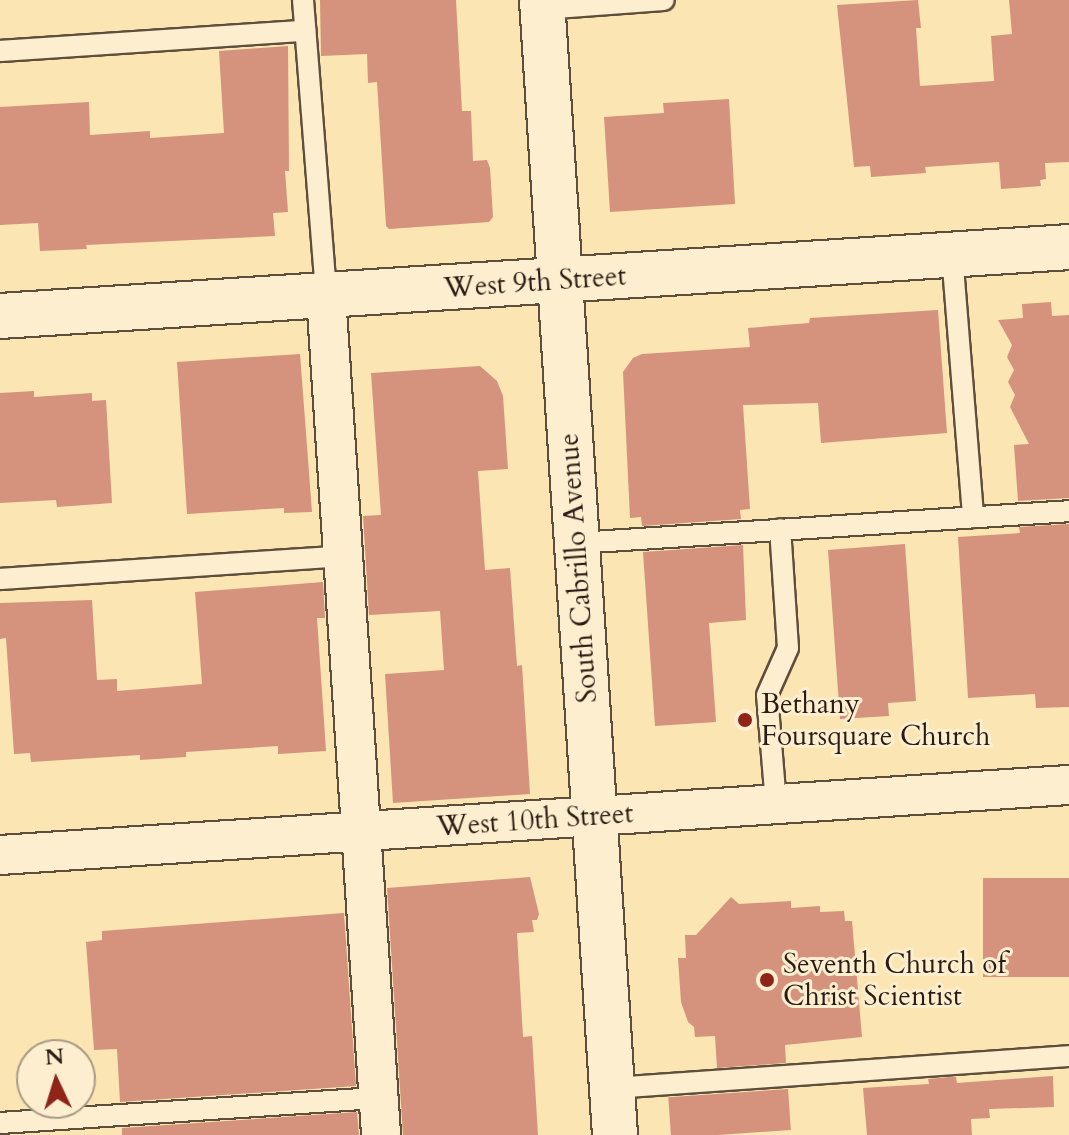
<!DOCTYPE html>
<html>
<head>
<meta charset="utf-8">
<style>
  body { margin:0 }
  #map { position:relative; width:1069px; height:1135px; overflow:hidden; background:#fbe5b3; font-family:Cardo,serif }
  div>[style] { position:absolute }
  [style*='--x'] { left:calc(var(--x)*1px); top:calc(var(--y)*1px); width:calc(var(--w)*1px); rotate:calc(var(--a)*1deg) }
  .building>* { inset:0; background:#d5927c; transform-origin:0 0 }
  .roads { filter:drop-shadow(2px 0 #5e4e3c) drop-shadow(-2px 0 #5e4e3c) drop-shadow(0 2px #5e4e3c) drop-shadow(0 -2px #5e4e3c) }
  .lane>* { height:20px; margin:-10px; padding:0 10px; transform-origin:10px; border-radius:10px; background:#fceece }
  .street>* { height:38px; margin:-19px; padding:0 19px; transform-origin:19px; border-radius:19px; background:#fceece }
  .secondary>* { height:44px; margin:-22px; padding:0 22px; transform-origin:22px; border-radius:22px; background:#fceece }
  .dots>* { width:22px; height:22px; translate:-50% -50%; box-sizing:border-box; border:4px solid #fceece; border-radius:50% }
  span { translate:-50% -50%; white-space:nowrap; text-align:center; line-height:1.15; -webkit-text-stroke:6px #fceece; paint-order:stroke }
  .street-label { font-size:28px; color:#2a1c14 }
  .poi-label { font-size:28px; color:#2a1c14 }
  .left { translate:0 -50%; text-align:left }
  .north { position:absolute; left:16px; top:1039px; width:80px; height:80px; box-sizing:border-box; background:#fceece; border:2px solid #a89a84; border-radius:50%; rotate:356deg; font-size:22px; font-weight:700; line-height:32px; text-align:center; color:#2a1c14 }
  .north::after { content:''; display:block; margin:auto; width:28px; height:36px; background:#8f2418; clip-path:polygon(50% 0,100% 100%,50% 72%,0 100%) }
</style>
</head>
<body>
<div id="map">
  <div class="building">
    <i style="clip-path:polygon(320px 0,456px 0,462px 111px,471px 111px,473px 161px,487px 160px,490px 168px,493px 217px,489px 222px,389px 229px,386px 226px,377px 82px,368px 83px,367px 54px,321px 56px)"></i>
    <i style="clip-path:polygon(918px 0,921px 28px,916px 28px,920px 86px,994px 81px,991px 36px,1012px 34px,1009px 0,1069px 0,1069px 162px,1045px 163px,1046px 179px,1040px 180px,1041px 186px,1001px 189px,999px 162px,925px 167px,926px 173px,871px 177px,870px 166px,854px 167px,837px 5px)"></i>
    <i style="clip-path:polygon(288px 46px,289px 171px,285px 171px,288px 212px,273px 213px,275px 236px,86px 245px,87px 249px,40px 251px,38px 223px,0 225px,0 107px,89px 102px,90px 135px,150px 131px,150px 138px,224px 133px,219px 51px)"></i>
    <i style="clip-path:polygon(729px 99px,735px 204px,610px 212px,604px 117px,664px 113px,663px 103px)"></i>
    <i style="clip-path:polygon(1051px 302px,1052px 316px,1069px 315px,1069px 498px,1018px 501px,1014px 445px,1029px 444px,1010px 407px,1015px 395px,1008px 382px,1014px 370px,1007px 357px,1012px 345px,998px 320px,1023px 318px,1022px 304px)"></i>
    <i style="clip-path:polygon(938px 310px,947px 433px,821px 443px,818px 403px,743px 405px,750px 509px,740px 510px,741px 519px,642px 526px,641px 517px,630px 518px,623px 372px,633px 358px,642px 354px,750px 347px,748px 328px,809px 323px,810px 318px)"></i>
    <i style="clip-path:polygon(300px 354px,312px 512px,284px 513px,284px 508px,187px 514px,177px 362px)"></i>
    <i style="clip-path:polygon(480px 366px,497px 381px,503px 396px,508px 469px,478px 471px,485px 570px,510px 568px,517px 666px,522px 665px,530px 794px,393px 803px,385px 674px,444px 670px,440px 611px,369px 615px,363px 516px,381px 515px,371px 373px)"></i>
    <i style="clip-path:polygon(34px 391px,34px 397px,92px 393px,92px 401px,106px 400px,112px 503px,57px 507px,56px 500px,0 503px,0 393px)"></i>
    <i style="clip-path:polygon(1069px 524px,1069px 707px,1036px 708px,1035px 694px,968px 698px,958px 537px,1020px 533px,1019px 527px)"></i>
    <i style="clip-path:polygon(905px 544px,916px 701px,888px 703px,889px 716px,840px 719px,828px 550px)"></i>
    <i style="clip-path:polygon(743px 545px,746px 620px,709px 623px,716px 722px,655px 726px,643px 552px)"></i>
    <i style="clip-path:polygon(323px 582px,325px 618px,317px 618px,326px 751px,278px 754px,278px 746px,186px 752px,186px 757px,140px 760px,140px 755px,31px 762px,30px 753px,14px 754px,6px 638px,0 639px,0 603px,92px 600px,97px 680px,117px 679px,117px 691px,202px 684px,195px 592px)"></i>
    <i style="clip-path:polygon(530px 877px,539px 914px,537px 920px,532px 920px,534px 932px,517px 933px,523px 1037px,532px 1036px,538px 1135px,403px 1135px,387px 888px)"></i>
    <i style="left:1069px;top:878px;width:99px;height:86px;rotate:90deg"></i>
    <i style="clip-path:polygon(731px 897px,739px 904px,791px 901px,791px 908px,820px 906px,820px 912px,844px 911px,845px 921px,852px 921px,862px 1037px,785px 1045px,786px 1063px,717px 1068px,715px 1036px,695px 1037px,694px 1027px,688px 1022px,681px 1002px,678px 958px,686px 958px,685px 935px,696px 935px)"></i>
    <i style="clip-path:polygon(344px 913px,356px 1086px,120px 1102px,117px 1049px,94px 1050px,86px 942px,102px 940px,102px 931px)"></i>
    <i style="clip-path:polygon(1053px 1076px,1054px 1107px,989px 1109px,990px 1118px,971px 1119px,972px 1135px,867px 1135px,863px 1088px,929px 1084px,928px 1079px,950px 1077px,956px 1077px,957px 1083px)"></i>
    <i style="left:788px;top:1089px;width:41px;height:120px;rotate:86deg"></i>
    <i style="clip-path:polygon(357px 1112px,359px 1135px,122px 1135px,122px 1128px)"></i>
  </div>
  <div class="roads">
    <div class="lane">
      <i style="--x:303;--y:0;--w:296;--a:85.5"></i>
      <i style="--x:542;--y:9;--w:122;--a:-4.2"></i>
      <i style="--x:0;--y:51;--w:306;--a:-3.8"></i>
      <i style="--x:952;--y:254;--w:264;--a:85.4"></i>
      <i style="--x:577;--y:543;--w:493;--a:-3.7"></i>
      <i style="--x:0;--y:579;--w:343;--a:-3.8"></i>
      <i style="--x:776;--y:804;--w:109;--a:-94.7"></i>
      <i style="--x:767;--y:695;--w:51;--a:-65.9"></i>
      <i style="--x:788;--y:648;--w:119;--a:-93.8"></i>
      <i style="--x:612;--y:1088;--w:458;--a:-4"></i>
      <i style="--x:0;--y:1123;--w:379;--a:-3.8"></i>
    </div>
    <div class="street">
      <i style="--x:326;--y:295;--w:842;--a:86.25"></i>
      <i style="--x:0;--y:855;--w:1071;--a:-3.75"></i>
    </div>
    <div class="secondary">
      <i style="--x:542;--y:0;--w:1137;--a:86.32"></i>
      <i style="--x:0;--y:316;--w:1071;--a:-3.69"></i>
    </div>
  </div>
  <div class="dots">
    <i style="left:745px;top:720px;background:#8f2418"></i>
    <i style="left:767px;top:980px;background:#8f2418"></i>
  </div>
  <div class="street-label">
    <span style="left:535px;top:282px;rotate:-4deg">West 9th Street</span>
    <span style="left:578px;top:568px;rotate:-94deg">South Cabrillo Avenue</span>
    <span style="left:535px;top:820px;rotate:-4deg">West 10th Street</span>
  </div>
  <div class="poi-label">
    <span class="left" style="left:761px;top:720px">Bethany<br>Foursquare Church</span>
    <span class="left" style="left:783px;top:980px">Seventh Church of<br>Christ Scientist</span>
  </div>
  <div class="north">N</div>
</div>
</body>
</html>
